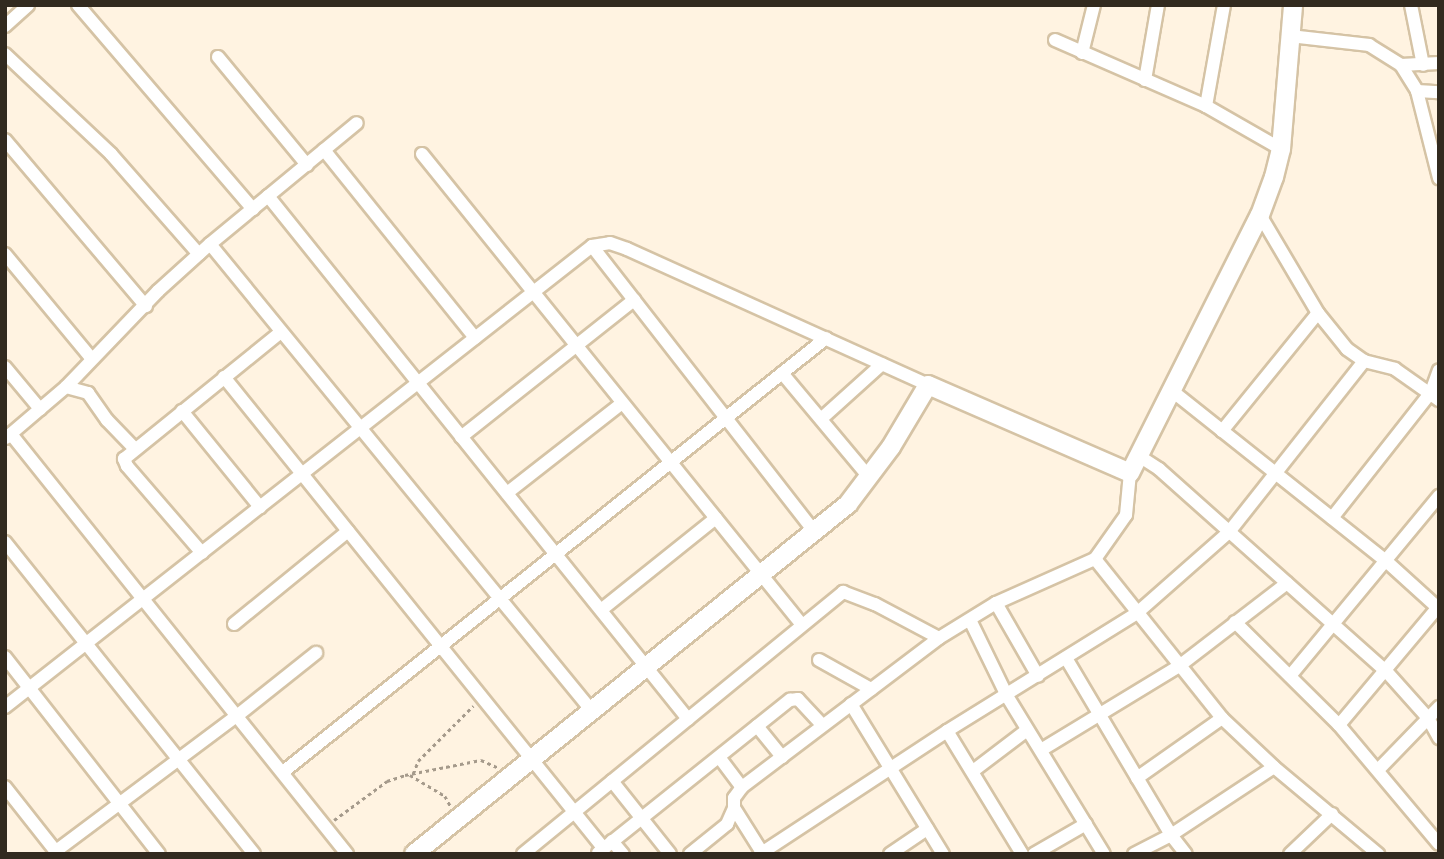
<!DOCTYPE html>
<html>
<head>
<meta charset="utf-8">
<style>
  body { margin:0 }
  #map { position:relative; width:1444px; height:859px; overflow:hidden; background:#fff3e1; font-family:"Roboto Serif",serif }
  div>[style] { position:absolute }
  [style*='--x'] { left:calc(var(--x)*1px); top:calc(var(--y)*1px); width:calc(var(--w)*1px); rotate:calc(var(--a)*1deg) }
  .path>* { height:2.5px; margin-top:-1.25px; transform-origin:0; background:repeating-linear-gradient(90deg,#a59a8b 0 3.5px,transparent 0 7px) }
  .roads { filter:drop-shadow(2px 0 #d5c3a5) drop-shadow(-2px 0 #d5c3a5) drop-shadow(0 2px #d5c3a5) drop-shadow(0 -2px #d5c3a5) }
  .street>* { height:12px; margin:-6px; padding:0 6px; transform-origin:6px; border-radius:6px; background:#fff }
  .secondary>* { height:18px; margin:-9px; padding:0 9px; transform-origin:9px; border-radius:9px; background:#fff }
  span { translate:-50% -50%; white-space:nowrap; text-align:center; line-height:1.15; -webkit-text-stroke:6px #fff; paint-order:stroke }
  .frame { position:absolute; inset:0; border:7px solid #322a1f; pointer-events:none }
</style>
</head>
<body>
<div id="map">
  <div class="path">
    <i style="--x:413;--y:774;--w:14;--a:-69"></i>
    <i style="--x:418;--y:761;--w:78;--a:-45"></i>
    <i style="--x:410;--y:775;--w:41;--a:31"></i>
    <i style="--x:445;--y:796;--w:13;--a:61"></i>
    <i style="--x:334;--y:820;--w:66;--a:-36.3"></i>
    <i style="--x:387;--y:781;--w:19;--a:-18"></i>
    <i style="--x:405;--y:775;--w:77;--a:-11.2"></i>
    <i style="--x:481;--y:760;--w:20;--a:24"></i>
  </div>
  <div class="roads">
    <div class="street">
      <i style="--x:78;--y:5;--w:269;--a:49.4"></i>
      <i style="--x:1411;--y:5;--w:61;--a:78.7"></i>
      <i style="--x:5;--y:26;--w:31;--a:-42"></i>
      <i style="--x:1290;--y:36;--w:80;--a:6.5"></i>
      <i style="--x:1369;--y:45;--w:38;--a:32"></i>
      <i style="--x:1401;--y:65;--w:38;--a:-3"></i>
      <i style="--x:1055;--y:40;--w:165;--a:23.6"></i>
      <i style="--x:1206;--y:106;--w:86;--a:29.8"></i>
      <i style="--x:1082;--y:53;--w:49;--a:-76"></i>
      <i style="--x:5;--y:54;--w:146;--a:43.3"></i>
      <i style="--x:111;--y:154;--w:133;--a:48.7"></i>
      <i style="--x:218;--y:57;--w:140;--a:50.5"></i>
      <i style="--x:1401;--y:65;--w:31;--a:58"></i>
      <i style="--x:1417;--y:91;--w:90;--a:75.8"></i>
      <i style="--x:1145;--y:80;--w:76;--a:-80.2"></i>
      <i style="--x:1417;--y:91;--w:22;--a:3"></i>
      <i style="--x:1206;--y:106;--w:103;--a:-79.9"></i>
      <i style="--x:5;--y:140;--w:218;--a:49.7"></i>
      <i style="--x:324;--y:150;--w:241;--a:51.2"></i>
      <i style="--x:422;--y:154;--w:605;--a:51.1"></i>
      <i style="--x:268;--y:196;--w:671;--a:51.23"></i>
      <i style="--x:1260;--y:215;--w:114;--a:59.4"></i>
      <i style="--x:1318;--y:313;--w:46;--a:51.1"></i>
      <i style="--x:1347;--y:349;--w:21;--a:35"></i>
      <i style="--x:1364;--y:361;--w:32;--a:14"></i>
      <i style="--x:1395;--y:369;--w:54;--a:35.2"></i>
      <i style="--x:210;--y:244;--w:603;--a:50.72"></i>
      <i style="--x:592;--y:246;--w:361;--a:52.1"></i>
      <i style="--x:5;--y:254;--w:136;--a:50.4"></i>
      <i style="--x:5;--y:367;--w:55;--a:50.2"></i>
      <i style="--x:782;--y:373;--w:136;--a:50.1"></i>
      <i style="--x:224;--y:377;--w:606;--a:51.16"></i>
      <i style="--x:66;--y:387;--w:23;--a:15"></i>
      <i style="--x:88;--y:393;--w:33;--a:55"></i>
      <i style="--x:107;--y:420;--w:40;--a:46"></i>
      <i style="--x:1171;--y:390;--w:273;--a:38.5"></i>
      <i style="--x:1385;--y:560;--w:73;--a:42.2"></i>
      <i style="--x:182;--y:411;--w:124;--a:50.9"></i>
      <i style="--x:821;--y:419;--w:82;--a:-42"></i>
      <i style="--x:1222;--y:431;--w:152;--a:-50.9"></i>
      <i style="--x:11;--y:434;--w:538;--a:51.34"></i>
      <i style="--x:461;--y:437;--w:221;--a:-38.4"></i>
      <i style="--x:6;--y:438;--w:79;--a:-40.4"></i>
      <i style="--x:66;--y:387;--w:133;--a:-46.2"></i>
      <i style="--x:158;--y:291;--w:70;--a:-42.1"></i>
      <i style="--x:210;--y:244;--w:190;--a:-39.5"></i>
      <i style="--x:1139;--y:456;--w:24;--a:33"></i>
      <i style="--x:1159;--y:469;--w:304;--a:41.7"></i>
      <i style="--x:1386;--y:671;--w:63;--a:48.2"></i>
      <i style="--x:1428;--y:718;--w:23;--a:61"></i>
      <i style="--x:507;--y:493;--w:146;--a:-38"></i>
      <i style="--x:1332;--y:518;--w:160;--a:-51.8"></i>
      <i style="--x:1431;--y:392;--w:23;--a:-70"></i>
      <i style="--x:5;--y:542;--w:399;--a:51.4"></i>
      <i style="--x:202;--y:553;--w:115;--a:-130.8"></i>
      <i style="--x:127;--y:466;--w:8;--a:-113"></i>
      <i style="--x:124;--y:459;--w:202;--a:-39"></i>
      <i style="--x:1095;--y:559;--w:203;--a:51.4"></i>
      <i style="--x:1222;--y:718;--w:71;--a:43.3"></i>
      <i style="--x:1274;--y:767;--w:136;--a:39.9"></i>
      <i style="--x:996;--y:603;--w:84;--a:60.1"></i>
      <i style="--x:601;--y:610;--w:147;--a:-38.7"></i>
      <i style="--x:970;--y:620;--w:85;--a:64"></i>
      <i style="--x:1007;--y:696;--w:185;--a:58.5"></i>
      <i style="--x:1235;--y:622;--w:146;--a:44.7"></i>
      <i style="--x:1339;--y:725;--w:155;--a:50"></i>
      <i style="--x:234;--y:624;--w:147;--a:-39.2"></i>
      <i style="--x:5;--y:657;--w:250;--a:52"></i>
      <i style="--x:1066;--y:658;--w:206;--a:59.3"></i>
      <i style="--x:1171;--y:835;--w:24;--a:52"></i>
      <i style="--x:819;--y:660;--w:60;--a:29.1"></i>
      <i style="--x:1290;--y:676;--w:234;--a:-50.4"></i>
      <i style="--x:851;--y:704;--w:176;--a:58.5"></i>
      <i style="--x:5;--y:707;--w:746;--a:-38.14"></i>
      <i style="--x:592;--y:246;--w:18;--a:-9"></i>
      <i style="--x:610;--y:243;--w:18;--a:19"></i>
      <i style="--x:627;--y:249;--w:330;--a:24.3"></i>
      <i style="--x:1339;--y:725;--w:155;--a:-50"></i>
      <i style="--x:757;--y:726;--w:40;--a:51"></i>
      <i style="--x:947;--y:731;--w:144;--a:58.6"></i>
      <i style="--x:1041;--y:750;--w:162;--a:-31.3"></i>
      <i style="--x:1179;--y:666;--w:136;--a:-37.5"></i>
      <i style="--x:719;--y:757;--w:38;--a:53"></i>
      <i style="--x:1378;--y:770;--w:88;--a:-45.9"></i>
      <i style="--x:973;--y:771;--w:68;--a:-37.2"></i>
      <i style="--x:283;--y:772;--w:695;--a:-38.63"></i>
      <i style="--x:1137;--y:778;--w:104;--a:-35.2"></i>
      <i style="--x:612;--y:781;--w:93;--a:51.5"></i>
      <i style="--x:5;--y:787;--w:85;--a:51.7"></i>
      <i style="--x:612;--y:841;--w:17;--a:50"></i>
      <i style="--x:56;--y:851;--w:227;--a:-36.8"></i>
      <i style="--x:238;--y:715;--w:100;--a:-38.5"></i>
      <i style="--x:598;--y:853;--w:246;--a:-38.6"></i>
      <i style="--x:790;--y:700;--w:8;--a:-7"></i>
      <i style="--x:798;--y:699;--w:35;--a:47"></i>
      <i style="--x:523;--y:854;--w:414;--a:-39.3"></i>
      <i style="--x:843;--y:592;--w:34;--a:21"></i>
      <i style="--x:875;--y:604;--w:72;--a:28"></i>
      <i style="--x:690;--y:854;--w:48;--a:-39"></i>
      <i style="--x:727;--y:824;--w:17;--a:-66"></i>
      <i style="--x:760;--y:854;--w:224;--a:-33.3"></i>
      <i style="--x:947;--y:731;--w:224;--a:-31.8"></i>
      <i style="--x:1137;--y:613;--w:123;--a:-41.4"></i>
      <i style="--x:1229;--y:532;--w:218;--a:-51.7"></i>
      <i style="--x:763;--y:854;--w:54;--a:-122.2"></i>
      <i style="--x:734;--y:808;--w:10;--a:-90"></i>
      <i style="--x:734;--y:798;--w:14;--a:-54"></i>
      <i style="--x:742;--y:787;--w:247;--a:-37.1"></i>
      <i style="--x:939;--y:638;--w:67;--a:-31.6"></i>
      <i style="--x:996;--y:603;--w:108;--a:-24"></i>
      <i style="--x:1095;--y:559;--w:54;--a:-54.8"></i>
      <i style="--x:1126;--y:515;--w:42;--a:-84.6"></i>
      <i style="--x:890;--y:854;--w:45;--a:-34"></i>
      <i style="--x:1034;--y:854;--w:60;--a:-30"></i>
      <i style="--x:1134;--y:854;--w:42;--a:-27.2"></i>
      <i style="--x:1171;--y:835;--w:123;--a:-33.4"></i>
      <i style="--x:1290;--y:854;--w:58;--a:-43.6"></i>
    </div>
    <div class="secondary">
      <i style="--x:414;--y:854;--w:558;--a:-38.88"></i>
      <i style="--x:848;--y:504;--w:71;--a:-53"></i>
      <i style="--x:891;--y:447;--w:72;--a:-59.2"></i>
      <i style="--x:928;--y:385;--w:220;--a:23.5"></i>
      <i style="--x:1130;--y:473;--w:289;--a:-63.3"></i>
      <i style="--x:1260;--y:215;--w:40;--a:-69.8"></i>
      <i style="--x:1274;--y:177;--w:29;--a:-76"></i>
      <i style="--x:1281;--y:149;--w:144;--a:-85.2"></i>
    </div>
  </div>
  <div class="frame"></div>
</div>
</body>
</html>
